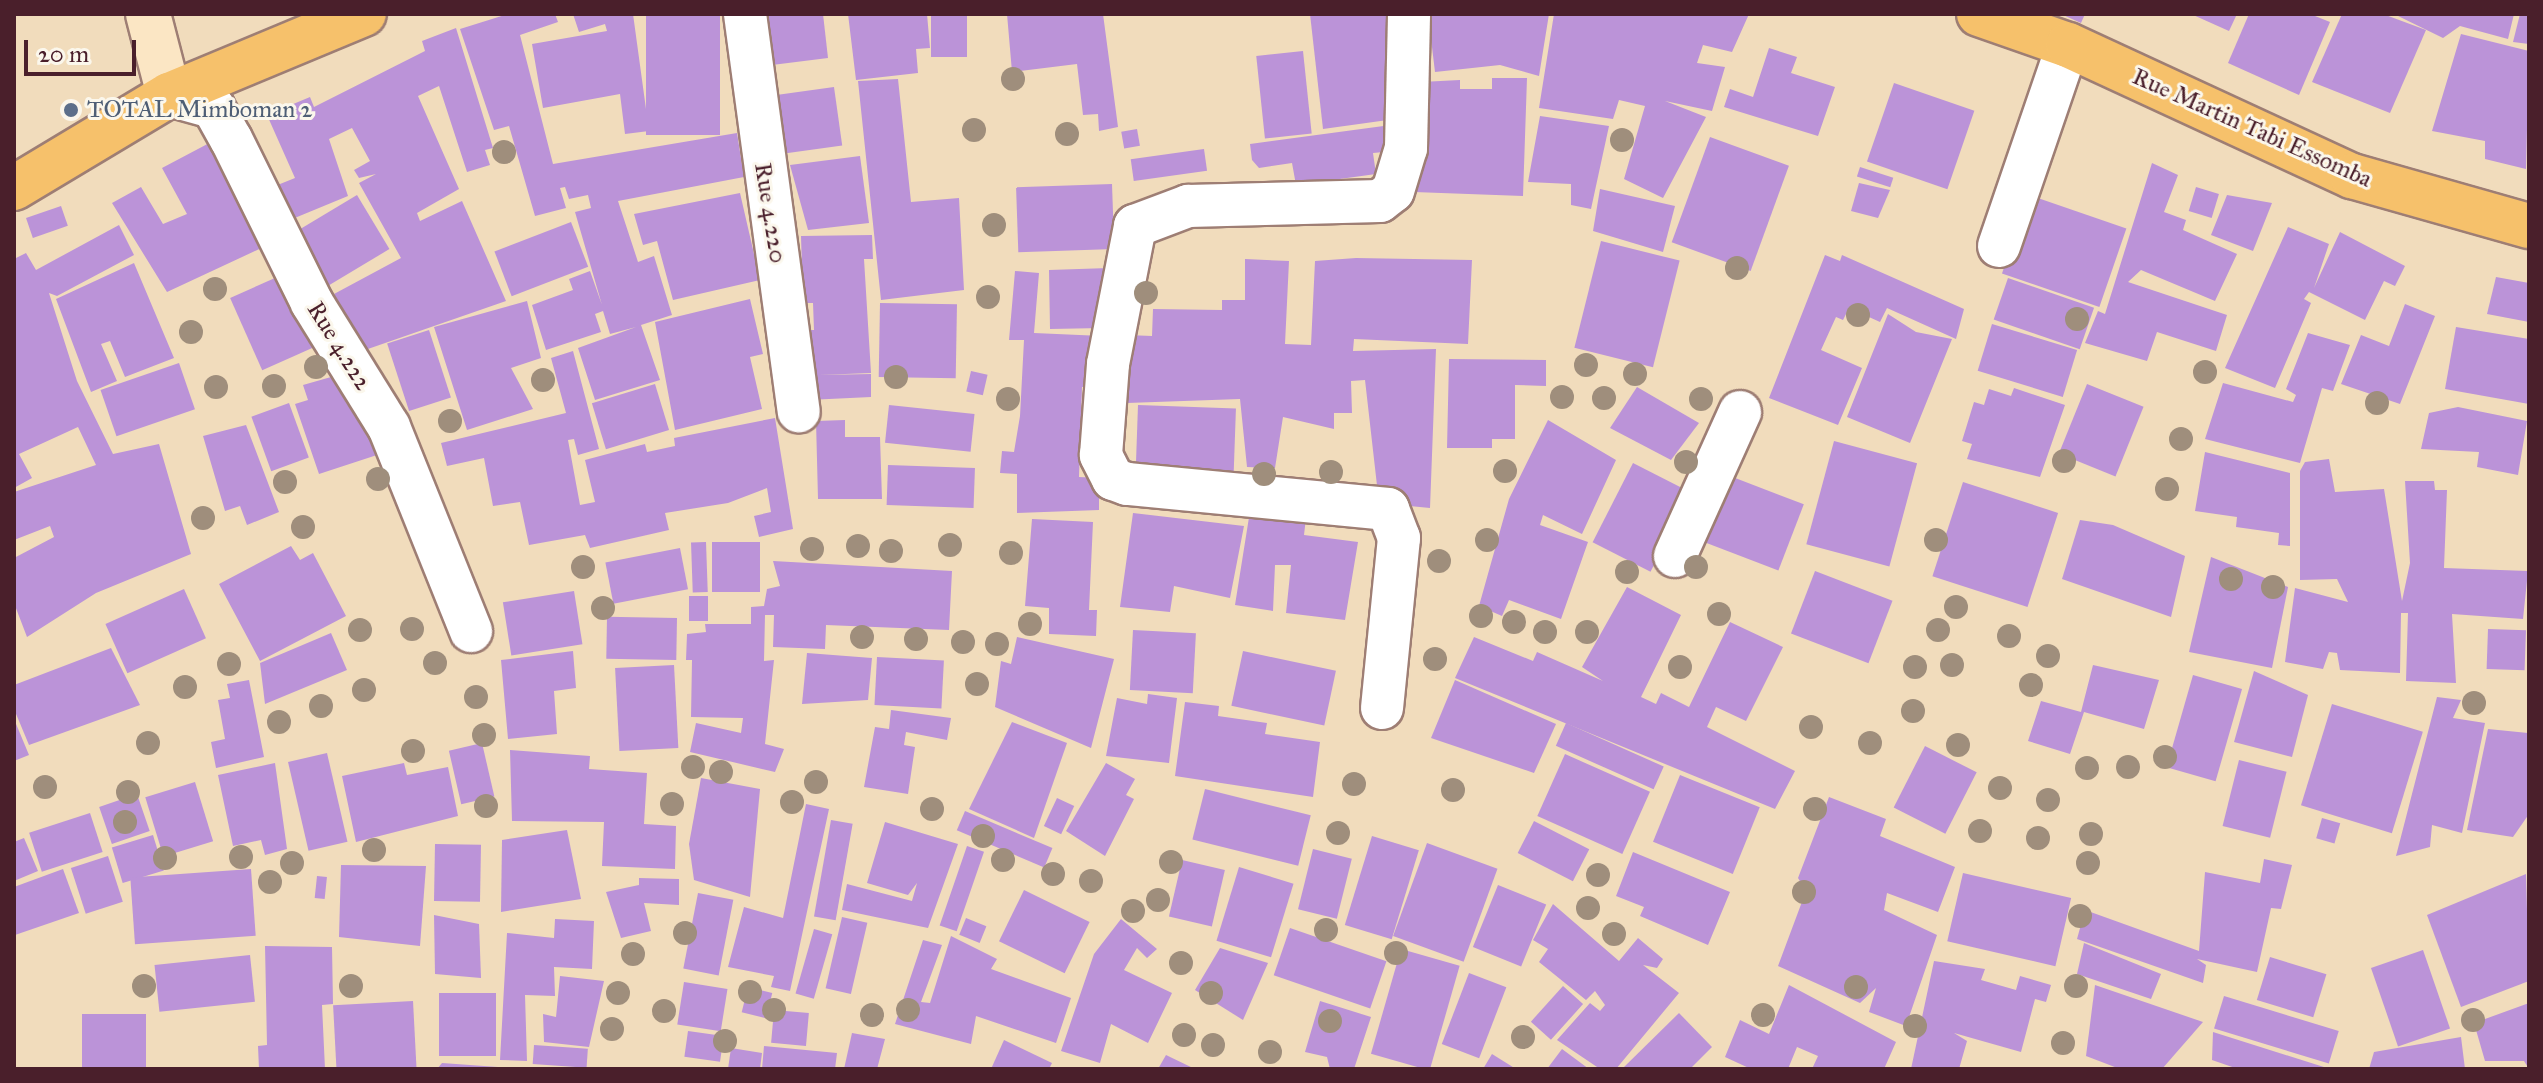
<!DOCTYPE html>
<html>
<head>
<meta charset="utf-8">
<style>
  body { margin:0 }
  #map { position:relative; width:2543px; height:1083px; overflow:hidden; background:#f1dcbc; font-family:"IM FELL Great Primer",serif }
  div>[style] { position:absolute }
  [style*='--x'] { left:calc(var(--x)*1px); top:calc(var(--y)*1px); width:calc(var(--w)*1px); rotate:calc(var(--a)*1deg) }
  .building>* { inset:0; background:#bb93d8; transform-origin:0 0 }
  .roads { filter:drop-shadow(2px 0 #9e7e74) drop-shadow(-2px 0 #9e7e74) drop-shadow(0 2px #9e7e74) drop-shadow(0 -2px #9e7e74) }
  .street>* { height:42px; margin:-21px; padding:0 21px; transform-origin:21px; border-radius:21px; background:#fff }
  .secondary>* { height:44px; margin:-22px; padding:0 22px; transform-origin:22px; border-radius:22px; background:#fbe6c4 }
  .primary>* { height:44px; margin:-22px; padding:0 22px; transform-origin:22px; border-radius:22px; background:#f6c16b }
  .trees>* { width:24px; height:24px; margin:-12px; border-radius:50%; background:#9f8e7c }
  .dots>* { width:22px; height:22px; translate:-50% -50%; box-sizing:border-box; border:4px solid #fbf7ec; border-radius:50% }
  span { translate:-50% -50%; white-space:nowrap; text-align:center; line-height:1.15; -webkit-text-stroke:6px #fbf7ec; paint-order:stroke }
  .service-label { font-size:24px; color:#4e5e75 }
  .left { translate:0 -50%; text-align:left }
  .street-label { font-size:24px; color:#4a1f2b }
  .frame { position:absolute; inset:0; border:16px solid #4a1f2b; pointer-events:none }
  .scale { position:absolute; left:24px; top:40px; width:112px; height:36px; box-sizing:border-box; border:4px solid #4a1f2b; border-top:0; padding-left:10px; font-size:24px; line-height:28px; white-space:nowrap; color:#4a1f2b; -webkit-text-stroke:6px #fbf7ec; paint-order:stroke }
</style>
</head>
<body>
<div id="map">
  <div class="building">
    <i style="clip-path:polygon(508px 14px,555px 14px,558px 22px,520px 35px,553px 164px,737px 133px,744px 177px,618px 201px,638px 262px,654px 256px,672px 315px,641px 325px,660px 380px,595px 400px,578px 348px,636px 327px,610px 334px,603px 311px,595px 314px,601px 332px,546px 350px,532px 305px,573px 290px,569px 279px,590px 271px,602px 305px,575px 212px,591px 208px,588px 195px,569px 199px,565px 187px,560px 188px,566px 208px,535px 216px,509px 126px,494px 130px,460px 29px)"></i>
    <i style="clip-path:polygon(573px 14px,633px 14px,649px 131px,625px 134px,620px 94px,543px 108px,532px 44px,607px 31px,605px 24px,579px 32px)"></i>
    <i style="left:646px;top:14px;width:74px;height:121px"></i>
    <i style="clip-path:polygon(745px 14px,823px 14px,828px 58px,755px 67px)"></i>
    <i style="clip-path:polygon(848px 14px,927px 14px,930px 48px,916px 49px,918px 73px,856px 80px)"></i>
    <i style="left:931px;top:14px;width:36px;height:43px"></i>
    <i style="clip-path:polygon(1007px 14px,1103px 14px,1118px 127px,1099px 131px,1098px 114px,1083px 115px,1077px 64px,1012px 72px)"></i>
    <i style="clip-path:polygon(1310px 14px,1396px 14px,1395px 119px,1323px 129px)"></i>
    <i style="clip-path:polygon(1428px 14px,1549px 14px,1539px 76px,1500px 65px,1435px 72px)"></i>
    <i style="clip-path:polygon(1554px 14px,1749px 14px,1732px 52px,1703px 45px,1697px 63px,1725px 67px,1712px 111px,1665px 101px,1706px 117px,1663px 198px,1624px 179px,1645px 106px,1619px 100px,1613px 119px,1539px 108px)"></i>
    <i style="clip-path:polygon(2061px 14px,2085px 14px,2081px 23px)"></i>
    <i style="clip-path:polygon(2191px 14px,2237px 14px,2229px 31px)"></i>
    <i style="clip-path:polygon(2249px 14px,2310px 14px,2330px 22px,2299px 95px,2228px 63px)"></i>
    <i style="clip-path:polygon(2342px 14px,2383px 14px,2426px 30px,2390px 113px,2312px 82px)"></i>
    <i style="clip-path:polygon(2514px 14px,2508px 39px,2460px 26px,2443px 38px,2396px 15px)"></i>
    <i style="clip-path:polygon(2520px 14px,2529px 14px,2529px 44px,2513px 42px)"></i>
    <i style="clip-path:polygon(456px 28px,493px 148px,485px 150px,490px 165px,467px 172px,439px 86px,418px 96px,459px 189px,417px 213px,420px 221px,462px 201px,506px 301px,365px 350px,334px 294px,401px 258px,359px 183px,376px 174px,359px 178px,354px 170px,370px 161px,352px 128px,329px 139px,348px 196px,285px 222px,270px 188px,295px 178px,267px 115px,310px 97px,314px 107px,425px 51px,422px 41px)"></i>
    <i style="clip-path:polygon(2461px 34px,2529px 51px,2526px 169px,2485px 159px,2485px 141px,2432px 131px)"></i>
    <i style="clip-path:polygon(1769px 48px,1797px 57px,1791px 73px,1835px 87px,1818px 136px,1724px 107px,1730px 89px,1753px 97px)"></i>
    <i style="left:1303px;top:51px;width:83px;height:47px;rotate:84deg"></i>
    <i style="clip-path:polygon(1492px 78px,1527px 78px,1523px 196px,1414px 192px,1421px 82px,1460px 80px,1460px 89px,1492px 89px)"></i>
    <i style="clip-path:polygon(898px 79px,911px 202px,959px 198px,964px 290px,881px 300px,858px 81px)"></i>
    <i style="left:1894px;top:83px;width:85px;height:83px;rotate:19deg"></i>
    <i style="left:834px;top:87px;width:59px;height:73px;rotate:82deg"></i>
    <i style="clip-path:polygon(1540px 116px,1609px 126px,1591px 209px,1571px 205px,1571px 184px,1528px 182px)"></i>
    <i style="clip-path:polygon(1391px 125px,1395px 151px,1373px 153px,1376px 174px,1296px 185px,1292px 163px,1259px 168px,1252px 160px,1250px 144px)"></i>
    <i style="left:1137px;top:129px;width:17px;height:16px;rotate:80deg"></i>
    <i style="left:1710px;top:137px;width:84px;height:112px;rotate:20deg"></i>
    <i style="clip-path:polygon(215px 140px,270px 244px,167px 292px,112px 203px,141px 187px,163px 224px,187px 214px,162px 168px)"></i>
    <i style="left:1204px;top:149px;width:22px;height:74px;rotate:82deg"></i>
    <i style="clip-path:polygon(860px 156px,869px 223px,808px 230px,790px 165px)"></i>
    <i style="clip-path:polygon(2152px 163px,2178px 175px,2164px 212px,2186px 220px,2183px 230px,2237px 254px,2215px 301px,2141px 270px,2128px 282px,2227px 315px,2216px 351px,2157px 332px,2147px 361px,2085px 343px,2098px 311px,2105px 314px)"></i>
    <i style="left:1860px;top:167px;width:35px;height:10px;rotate:18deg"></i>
    <i style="clip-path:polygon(1859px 183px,1890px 190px,1878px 218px,1851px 211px)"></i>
    <i style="left:1112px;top:184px;width:65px;height:96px;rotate:88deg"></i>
    <i style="left:2196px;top:187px;width:24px;height:25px;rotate:17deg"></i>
    <i style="clip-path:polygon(1600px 189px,1675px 206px,1663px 252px,1593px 231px)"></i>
    <i style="clip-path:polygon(740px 193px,760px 280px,673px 300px,657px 241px,643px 245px,634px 214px)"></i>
    <i style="left:357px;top:195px;width:63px;height:71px;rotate:59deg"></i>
    <i style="left:2029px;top:195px;width:103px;height:83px;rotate:19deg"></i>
    <i style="clip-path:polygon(2227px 195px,2272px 203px,2253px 251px,2211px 235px)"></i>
    <i style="left:61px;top:206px;width:21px;height:37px;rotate:71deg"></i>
    <i style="left:571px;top:222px;width:48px;height:82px;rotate:69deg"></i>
    <i style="clip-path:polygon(119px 225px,134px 255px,57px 296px,49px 293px,77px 381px,113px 454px,159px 444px,191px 554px,96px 593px,27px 637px,14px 603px,14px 558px,54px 537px,50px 526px,14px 540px,14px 492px,96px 465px,78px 427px,19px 454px,32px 478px,14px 488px,14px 259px,26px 253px,36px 270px)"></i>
    <i style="clip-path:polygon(2288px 227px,2329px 244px,2314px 288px,2340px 232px,2405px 266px,2395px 286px,2384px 281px,2365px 320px,2309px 292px,2304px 299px,2311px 303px,2275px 388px,2225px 368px)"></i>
    <i style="clip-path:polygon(872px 235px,873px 259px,864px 259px,871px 373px,819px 375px,871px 374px,871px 397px,808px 400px,807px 330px,814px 330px,813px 303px,803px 303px,801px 236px)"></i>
    <i style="left:1601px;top:241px;width:81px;height:110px;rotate:14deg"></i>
    <i style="clip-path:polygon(1825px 255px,1840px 261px,1842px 255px,1964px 309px,1956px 339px,1887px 308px,1880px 322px,1849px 308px,1843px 320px,1836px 317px,1821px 350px,1862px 368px,1838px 425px,1769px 398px)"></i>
    <i style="clip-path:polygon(1356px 258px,1472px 260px,1468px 344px,1354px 339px,1353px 351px,1436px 349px,1430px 508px,1379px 503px,1365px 380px,1351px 381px,1352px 413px,1334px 413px,1334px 429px,1283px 417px,1275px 468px,1247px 467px,1240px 399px,1127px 403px,1127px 335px,1152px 336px,1153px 309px,1222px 310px,1222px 300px,1245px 300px,1245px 259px,1289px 261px,1285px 344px,1311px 345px,1315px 261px)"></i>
    <i style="clip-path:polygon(134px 263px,174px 358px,125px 377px,110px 341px,101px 344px,117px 381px,91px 392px,56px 299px)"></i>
    <i style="clip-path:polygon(1109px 268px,1110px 288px,1101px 289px,1102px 328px,1050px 329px,1049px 270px)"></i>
    <i style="clip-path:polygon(1015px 271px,1039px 273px,1034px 333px,1102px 336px,1099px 386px,1082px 387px,1079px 477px,1099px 478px,1099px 510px,1017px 513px,1017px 474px,1000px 473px,1002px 451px,1014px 452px,1020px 416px,1024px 340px,1009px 340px)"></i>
    <i style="left:284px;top:274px;width:79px;height:59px;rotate:66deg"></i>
    <i style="clip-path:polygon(2496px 277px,2529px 283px,2529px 322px,2487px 314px)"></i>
    <i style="left:2008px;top:278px;width:91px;height:44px;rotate:19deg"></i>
    <i style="clip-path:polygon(750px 299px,763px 354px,750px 357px,762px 409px,675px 430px,655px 322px)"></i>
    <i style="clip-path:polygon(527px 301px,541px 358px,511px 368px,533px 409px,467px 430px,434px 327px)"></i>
    <i style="left:880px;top:303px;width:77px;height:74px;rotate:1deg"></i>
    <i style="clip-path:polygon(2405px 304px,2435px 316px,2400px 404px,2341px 384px,2361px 335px,2389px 346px)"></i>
    <i style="clip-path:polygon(1888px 314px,1916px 332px,1952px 339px,1910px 443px,1847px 417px)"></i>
    <i style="left:1992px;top:324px;width:89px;height:49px;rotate:17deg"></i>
    <i style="clip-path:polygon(2456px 327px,2529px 339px,2529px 404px,2445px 389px)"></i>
    <i style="left:429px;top:330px;width:71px;height:44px;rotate:72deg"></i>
    <i style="clip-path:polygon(2308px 333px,2350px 345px,2333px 391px,2322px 388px,2300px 463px,2205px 439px,2223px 383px,2293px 402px,2296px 395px,2286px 389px)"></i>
    <i style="clip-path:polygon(573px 351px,599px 449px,578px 455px,574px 439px,568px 440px,580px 505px,595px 502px,585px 460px,645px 444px,647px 452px,675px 446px,674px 438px,775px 418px,793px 529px,759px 537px,754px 516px,771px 512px,767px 488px,728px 503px,665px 513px,669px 530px,590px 548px,585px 535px,529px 545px,520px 502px,493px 506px,484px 458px,447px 466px,441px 443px,566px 413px,551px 358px)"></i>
    <i style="clip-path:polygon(1449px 359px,1546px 360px,1546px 386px,1515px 385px,1515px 439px,1492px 439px,1492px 448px,1447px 448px)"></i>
    <i style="left:179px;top:363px;width:49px;height:83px;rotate:71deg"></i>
    <i style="left:971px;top:371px;width:17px;height:21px;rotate:13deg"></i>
    <i style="clip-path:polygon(345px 373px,377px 455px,319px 474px,295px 404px,308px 400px,303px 385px)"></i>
    <i style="left:655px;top:384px;width:48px;height:66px;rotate:73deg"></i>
    <i style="left:2087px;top:384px;width:61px;height:75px;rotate:22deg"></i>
    <i style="clip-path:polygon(1637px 387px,1699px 423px,1671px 460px,1610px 428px)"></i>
    <i style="clip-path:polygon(2014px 388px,2065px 405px,2040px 477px,1967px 459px,1972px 444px,1962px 441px,1974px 402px,1984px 405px,1989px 389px,2011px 396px)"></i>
    <i style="left:289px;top:403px;width:58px;height:40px;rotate:70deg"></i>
    <i style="left:889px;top:405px;width:86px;height:38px;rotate:6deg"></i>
    <i style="left:1138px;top:405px;width:98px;height:75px;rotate:2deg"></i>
    <i style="clip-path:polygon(2458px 407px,2527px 421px,2518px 475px,2477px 467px,2479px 452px,2421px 449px,2429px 413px)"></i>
    <i style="clip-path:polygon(845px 420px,845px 437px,880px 437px,882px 499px,818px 499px,816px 421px)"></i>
    <i style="clip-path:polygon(1548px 420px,1616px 460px,1582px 534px,1543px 515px,1540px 525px,1588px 542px,1561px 619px,1509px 600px,1502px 616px,1479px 606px,1509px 499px)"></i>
    <i style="clip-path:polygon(246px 425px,279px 512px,247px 525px,240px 506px,225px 511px,203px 436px)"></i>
    <i style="left:1834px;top:441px;width:86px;height:107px;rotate:15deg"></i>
    <i style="clip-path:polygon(2205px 452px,2290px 473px,2290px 546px,2278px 545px,2279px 533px,2236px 527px,2237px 517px,2195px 511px)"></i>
    <i style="clip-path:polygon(2329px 459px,2335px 492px,2384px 489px,2402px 601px,2410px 563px,2405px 481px,2434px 481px,2435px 490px,2447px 490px,2444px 568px,2528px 571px,2523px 619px,2452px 614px,2456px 683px,2406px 681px,2408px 613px,2401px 613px,2400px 673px,2340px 670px,2337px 653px,2329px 652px,2323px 669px,2285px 662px,2295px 588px,2348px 602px,2337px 579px,2300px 580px,2300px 471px,2305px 462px)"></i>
    <i style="left:1633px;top:463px;width:65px;height:89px;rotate:27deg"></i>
    <i style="left:888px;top:465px;width:87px;height:40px;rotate:2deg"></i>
    <i style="left:1717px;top:471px;width:93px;height:71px;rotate:21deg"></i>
    <i style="left:1963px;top:482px;width:100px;height:99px;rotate:18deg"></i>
    <i style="clip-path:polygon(1250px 511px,1306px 518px,1304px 535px,1358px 542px,1345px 620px,1286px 613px,1291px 565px,1275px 565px,1273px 611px,1235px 605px)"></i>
    <i style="clip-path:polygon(1133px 513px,1244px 526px,1230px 598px,1174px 586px,1170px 612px,1120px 607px)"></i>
    <i style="clip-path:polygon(1032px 519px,1093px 522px,1089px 610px,1097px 610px,1096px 636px,1049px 634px,1049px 608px,1025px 606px)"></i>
    <i style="clip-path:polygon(2080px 520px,2113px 525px,2185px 556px,2171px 617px,2062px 579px)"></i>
    <i style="left:706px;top:542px;width:50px;height:15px;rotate:88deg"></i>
    <i style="left:712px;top:542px;width:48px;height:50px"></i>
    <i style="clip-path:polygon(291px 546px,300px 560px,313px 553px,346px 616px,260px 661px,219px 584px)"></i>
    <i style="left:680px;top:548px;width:42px;height:76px;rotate:79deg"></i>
    <i style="clip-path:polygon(2211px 557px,2288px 587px,2272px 668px,2189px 652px)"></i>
    <i style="clip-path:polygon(773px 561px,952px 571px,949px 630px,826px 625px,825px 649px,773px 647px,774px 615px,765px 615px,764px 661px,774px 660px,765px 744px,784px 749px,775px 772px,690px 752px,696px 723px,741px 733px,743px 718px,691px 717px,692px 660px,686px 660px,687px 634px,706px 632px,705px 624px,751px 624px,751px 607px,764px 606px,767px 589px,780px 586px)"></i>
    <i style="left:1815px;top:571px;width:83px;height:67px;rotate:21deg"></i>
    <i style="clip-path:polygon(1627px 587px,1681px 615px,1641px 697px,1656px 704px,1661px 693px,1689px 707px,1730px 622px,1783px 647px,1746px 721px,1716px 707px,1707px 727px,1795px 771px,1775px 809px,1455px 678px,1474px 637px,1533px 661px,1537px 652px,1603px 681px,1582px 667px)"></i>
    <i style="left:184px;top:589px;width:54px;height:86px;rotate:66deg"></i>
    <i style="left:574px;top:591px;width:54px;height:72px;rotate:81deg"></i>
    <i style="left:689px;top:596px;width:19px;height:25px"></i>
    <i style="left:677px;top:618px;width:42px;height:70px;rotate:91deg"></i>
    <i style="left:2488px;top:629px;width:38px;height:40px;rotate:2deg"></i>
    <i style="left:1133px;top:630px;width:63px;height:60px;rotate:3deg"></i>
    <i style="clip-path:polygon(331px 633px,347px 670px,265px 704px,260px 663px)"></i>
    <i style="clip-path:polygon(1017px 637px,1114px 659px,1091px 748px,995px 707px,1001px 661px,1011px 664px)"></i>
    <i style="clip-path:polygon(111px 648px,140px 705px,29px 745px,14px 709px,14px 685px)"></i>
    <i style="clip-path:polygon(573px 651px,576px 688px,554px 691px,557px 734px,508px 739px,501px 660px)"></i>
    <i style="left:1243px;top:651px;width:95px;height:56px;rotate:12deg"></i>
    <i style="clip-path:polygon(807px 653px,872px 658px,868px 700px,802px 704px)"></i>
    <i style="left:877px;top:657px;width:67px;height:48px;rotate:3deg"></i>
    <i style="left:674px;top:665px;width:83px;height:59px;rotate:87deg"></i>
    <i style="clip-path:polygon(2093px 665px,2159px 680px,2144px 729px,2084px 712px,2070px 754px,2028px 741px,2041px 701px,2081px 712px)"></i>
    <i style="clip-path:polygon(2254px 671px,2308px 695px,2292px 757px,2234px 742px)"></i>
    <i style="left:2193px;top:675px;width:51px;height:96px;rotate:16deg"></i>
    <i style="clip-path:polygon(249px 680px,264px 757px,216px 768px,211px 742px,225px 739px,218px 700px,230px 698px,227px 684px)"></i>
    <i style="clip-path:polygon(1455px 680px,1556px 724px,1534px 773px,1431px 738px)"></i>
    <i style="clip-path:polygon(1148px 694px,1177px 698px,1169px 763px,1106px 756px,1117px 698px,1147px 704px)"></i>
    <i style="clip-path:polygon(2437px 697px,2461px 700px,2453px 718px,2485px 723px,2462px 833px,2432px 825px,2430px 847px,2396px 856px)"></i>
    <i style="clip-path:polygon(1185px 702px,1219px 706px,1218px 716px,1267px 723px,1265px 734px,1320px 742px,1313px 797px,1175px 776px)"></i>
    <i style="left:2332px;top:704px;width:95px;height:106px;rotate:17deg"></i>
    <i style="clip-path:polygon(891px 710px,951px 718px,947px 740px,906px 732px,904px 745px,915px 747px,908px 794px,864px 787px,875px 727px,889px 729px)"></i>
    <i style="clip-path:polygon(14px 719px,29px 755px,14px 761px)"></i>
    <i style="clip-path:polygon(1012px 722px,1067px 743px,1034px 838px,969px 809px)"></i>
    <i style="left:1566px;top:723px;width:107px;height:25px;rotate:24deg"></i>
    <i style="clip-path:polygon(2488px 729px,2528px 733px,2529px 814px,2513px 837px,2467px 830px)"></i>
    <i style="left:482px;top:743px;width:55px;height:34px;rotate:77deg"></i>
    <i style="left:1925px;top:746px;width:58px;height:69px;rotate:27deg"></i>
    <i style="clip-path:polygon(510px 750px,590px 756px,589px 769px,647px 773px,644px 824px,676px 826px,675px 869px,602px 866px,604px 822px,512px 821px)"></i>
    <i style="left:327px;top:753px;width:91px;height:40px;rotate:77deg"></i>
    <i style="left:1565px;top:754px;width:93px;height:68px;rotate:24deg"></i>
    <i style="left:2239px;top:760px;width:49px;height:68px;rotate:14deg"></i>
    <i style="clip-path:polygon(275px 763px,287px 849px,265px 855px,261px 840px,233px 846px,218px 775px)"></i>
    <i style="clip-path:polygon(404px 763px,407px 775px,448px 767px,458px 816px,356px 842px,342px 776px)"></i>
    <i style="clip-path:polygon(1106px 763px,1135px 779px,1126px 795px,1134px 799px,1105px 856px,1066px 831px)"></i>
    <i style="left:1680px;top:775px;width:86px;height:72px;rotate:22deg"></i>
    <i style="clip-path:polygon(701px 778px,760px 789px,750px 897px,694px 880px,689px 844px)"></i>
    <i style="left:195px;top:782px;width:62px;height:52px;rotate:73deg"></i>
    <i style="left:1205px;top:789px;width:109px;height:52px;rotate:14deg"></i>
    <i style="left:137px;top:794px;width:39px;height:40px;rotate:71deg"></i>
    <i style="clip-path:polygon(1829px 797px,1886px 819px,1880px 836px,1955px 867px,1938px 912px,1887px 893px,1884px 910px,1937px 935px,1906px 1026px,1869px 1012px,1876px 988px,1860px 1003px,1778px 966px,1806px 891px,1798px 878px)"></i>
    <i style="left:1057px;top:798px;width:19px;height:31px;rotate:25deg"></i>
    <i style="clip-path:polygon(806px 804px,829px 809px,790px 991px,771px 987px,774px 976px,728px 967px,744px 907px,783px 918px)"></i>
    <i style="left:965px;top:811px;width:95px;height:21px;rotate:23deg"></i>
    <i style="left:90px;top:813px;width:41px;height:64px;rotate:72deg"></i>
    <i style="left:2322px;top:818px;width:19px;height:21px;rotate:16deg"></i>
    <i style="left:831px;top:820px;width:22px;height:98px;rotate:10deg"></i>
    <i style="left:1534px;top:821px;width:62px;height:36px;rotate:27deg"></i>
    <i style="clip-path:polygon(885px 822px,958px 844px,928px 928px,842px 910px,847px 884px,912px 901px,917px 883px,908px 895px,867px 883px)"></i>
    <i style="clip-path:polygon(567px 830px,581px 899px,501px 912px,502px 840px)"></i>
    <i style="left:153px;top:835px;width:37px;height:43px;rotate:73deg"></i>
    <i style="left:1372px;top:836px;width:49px;height:93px;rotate:17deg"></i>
    <i style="clip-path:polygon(24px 838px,38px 871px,14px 881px,14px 842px)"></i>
    <i style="left:1427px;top:843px;width:75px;height:99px;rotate:20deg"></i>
    <i style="left:435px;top:844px;width:46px;height:57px;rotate:1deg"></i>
    <i style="left:967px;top:846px;width:18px;height:84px;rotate:19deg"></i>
    <i style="left:1313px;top:849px;width:40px;height:62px;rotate:14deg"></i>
    <i style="clip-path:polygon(1633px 852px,1730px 892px,1708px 945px,1640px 916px,1644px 907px,1616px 896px)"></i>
    <i style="left:108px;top:856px;width:48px;height:39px;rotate:72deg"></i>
    <i style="clip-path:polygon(2264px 859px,2292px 865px,2281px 909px,2271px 908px,2257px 972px,2197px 959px,2206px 965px,2203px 983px,2077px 939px,2085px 910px,2199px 951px,2205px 872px,2260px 883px)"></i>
    <i style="left:1182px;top:860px;width:44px;height:58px;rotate:13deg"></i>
    <i style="clip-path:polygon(341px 865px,426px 866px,420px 946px,339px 937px)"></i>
    <i style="left:1239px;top:867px;width:57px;height:77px;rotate:17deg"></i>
    <i style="clip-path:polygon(63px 869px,79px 913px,15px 935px,14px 887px)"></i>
    <i style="left:251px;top:869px;width:67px;height:121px;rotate:86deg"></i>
    <i style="left:1963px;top:873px;width:111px;height:70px;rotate:13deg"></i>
    <i style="clip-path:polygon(2526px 874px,2529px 981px,2461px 1007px,2427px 915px)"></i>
    <i style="left:317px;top:876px;width:10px;height:22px;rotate:6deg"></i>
    <i style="clip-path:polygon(639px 878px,679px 879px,679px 905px,644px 903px,651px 931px,621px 938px,606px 892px,639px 885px)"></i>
    <i style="left:1498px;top:885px;width:52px;height:67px;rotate:22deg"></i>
    <i style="left:1024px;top:890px;width:73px;height:57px;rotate:26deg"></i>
    <i style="left:698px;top:893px;width:36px;height:77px;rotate:11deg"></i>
    <i style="clip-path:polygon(1553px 904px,1619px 961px,1638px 938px,1663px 959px,1657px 968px,1643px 965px,1679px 993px,1616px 1069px,1600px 1069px,1557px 1040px,1590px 1003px,1600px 1011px,1605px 1005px,1595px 991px,1586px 1000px,1539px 962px,1548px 949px,1533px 940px)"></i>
    <i style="clip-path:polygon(434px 915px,479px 924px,481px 978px,435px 974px)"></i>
    <i style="left:842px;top:917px;width:26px;height:73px;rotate:13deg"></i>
    <i style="left:966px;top:918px;width:22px;height:18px;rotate:22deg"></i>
    <i style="clip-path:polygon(555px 919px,594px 921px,592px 969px,554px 967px,555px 996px,525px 995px,527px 1061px,500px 1060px,507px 933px,554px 938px)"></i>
    <i style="clip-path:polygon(1121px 919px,1157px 949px,1147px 958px,1137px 948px,1124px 970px,1172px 993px,1148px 1043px,1111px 1024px,1100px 1063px,1061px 1051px,1094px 954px)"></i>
    <i style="left:1290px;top:928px;width:102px;height:50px;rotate:19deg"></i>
    <i style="left:814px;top:929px;width:19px;height:67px;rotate:16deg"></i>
    <i style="clip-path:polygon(951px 936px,997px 959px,991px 969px,1071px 998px,1056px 1043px,976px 1016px,971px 1044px,895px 1024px,923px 940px,942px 945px,921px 1002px,930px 1003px)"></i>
    <i style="clip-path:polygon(2084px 943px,2161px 974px,2151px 999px,2077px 974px)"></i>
    <i style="clip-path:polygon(265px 946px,332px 947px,333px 1004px,322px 1005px,325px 1069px,259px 1069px,258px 1046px,267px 1045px)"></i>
    <i style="clip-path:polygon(1220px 948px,1268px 963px,1243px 1020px,1195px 990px)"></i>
    <i style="left:1401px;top:949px;width:61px;height:109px;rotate:16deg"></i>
    <i style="left:2423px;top:950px;width:83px;height:55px;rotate:71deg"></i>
    <i style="left:250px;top:955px;width:47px;height:96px;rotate:84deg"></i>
    <i style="left:2270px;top:957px;width:59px;height:45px;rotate:17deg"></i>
    <i style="clip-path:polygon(1934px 961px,1985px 969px,1981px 980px,2016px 990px,2020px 976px,2051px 985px,2046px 1002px,2035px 999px,2021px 1052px,1954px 1033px,1967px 1041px,1959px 1069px,1911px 1069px)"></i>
    <i style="left:1469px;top:973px;width:40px;height:76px;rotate:21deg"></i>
    <i style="clip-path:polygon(560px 976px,604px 981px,589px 1047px,544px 1042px,543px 1014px,556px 1017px)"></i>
    <i style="left:684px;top:982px;width:44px;height:43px;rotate:9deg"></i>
    <i style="clip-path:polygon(1789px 985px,1896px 1042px,1884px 1069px,1812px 1069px,1818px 1056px,1797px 1047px,1788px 1069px,1751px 1069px,1725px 1057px,1740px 1020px,1769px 1034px)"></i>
    <i style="clip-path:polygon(2095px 985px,2203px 1022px,2162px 1069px,2120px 1069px,2086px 1056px)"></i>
    <i style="left:1563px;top:986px;width:27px;height:48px;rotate:42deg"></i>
    <i style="left:748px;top:987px;width:25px;height:26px;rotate:14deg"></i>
    <i style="left:439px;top:993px;width:57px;height:63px"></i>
    <i style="left:2224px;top:996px;width:120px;height:34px;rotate:17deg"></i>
    <i style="left:413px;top:1001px;width:68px;height:80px;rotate:87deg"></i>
    <i style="clip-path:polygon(1320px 1001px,1371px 1017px,1354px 1069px,1330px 1069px,1327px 1057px,1305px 1052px)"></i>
    <i style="clip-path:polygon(2529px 1003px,2529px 1069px,2524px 1061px,2485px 1061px,2474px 1023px)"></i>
    <i style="left:774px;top:1010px;width:35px;height:33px;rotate:5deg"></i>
    <i style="clip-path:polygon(1679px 1013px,1712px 1047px,1690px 1069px,1622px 1069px)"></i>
    <i style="left:146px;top:1014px;width:55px;height:64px;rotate:90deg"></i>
    <i style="left:688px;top:1031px;width:36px;height:26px;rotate:8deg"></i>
    <i style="clip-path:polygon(2213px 1032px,2327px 1068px,2327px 1069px,2238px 1069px,2212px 1060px)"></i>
    <i style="clip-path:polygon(852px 1033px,885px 1039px,877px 1069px,844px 1069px)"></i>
    <i style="clip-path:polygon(2461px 1037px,2465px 1069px,2369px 1069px,2374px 1052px)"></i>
    <i style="clip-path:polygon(1004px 1040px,1052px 1063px,1049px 1069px,991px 1069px)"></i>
    <i style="left:534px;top:1045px;width:54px;height:19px;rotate:4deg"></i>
    <i style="clip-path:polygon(764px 1046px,837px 1053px,835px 1069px,762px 1069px)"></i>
    <i style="clip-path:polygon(731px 1048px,762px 1053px,760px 1069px,728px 1069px)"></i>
    <i style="clip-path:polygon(1562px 1049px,1589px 1069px,1547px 1069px)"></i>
    <i style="clip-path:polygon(1492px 1054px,1516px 1069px,1483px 1069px)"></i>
    <i style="clip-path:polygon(1166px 1055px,1195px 1069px,1158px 1069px)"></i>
    <i style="clip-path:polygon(442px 1063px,498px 1067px,498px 1069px,437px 1069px)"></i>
  </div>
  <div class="roads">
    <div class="street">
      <i style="--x:745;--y:14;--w:401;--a:82.3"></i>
      <i style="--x:169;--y:95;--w:46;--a:15.3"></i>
      <i style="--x:213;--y:107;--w:37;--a:61"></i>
      <i style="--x:231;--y:139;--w:183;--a:63.7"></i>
      <i style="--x:312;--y:303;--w:146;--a:58.2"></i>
      <i style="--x:389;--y:427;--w:220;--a:68.1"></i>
      <i style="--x:1999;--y:246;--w:213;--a:-71.1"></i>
      <i style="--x:1675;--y:556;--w:158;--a:-65.7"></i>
      <i style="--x:1382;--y:708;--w:171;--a:-84.3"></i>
      <i style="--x:1399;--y:538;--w:31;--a:-111"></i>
      <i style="--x:1388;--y:509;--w:262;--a:-174.5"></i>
      <i style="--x:1127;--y:484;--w:15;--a:-160"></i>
      <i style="--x:1113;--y:479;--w:27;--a:-117"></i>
      <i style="--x:1101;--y:455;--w:91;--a:-85.6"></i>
      <i style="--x:1108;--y:364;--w:141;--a:-78.9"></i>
      <i style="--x:1135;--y:226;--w:57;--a:-20.7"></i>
      <i style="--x:1188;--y:206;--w:192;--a:-1.5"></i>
      <i style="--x:1380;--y:201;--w:16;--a:-38"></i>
      <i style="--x:1393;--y:191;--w:45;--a:-73.2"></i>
      <i style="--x:1406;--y:148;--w:134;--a:-88.7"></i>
    </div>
    <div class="secondary">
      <i style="--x:148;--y:14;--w:84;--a:75.5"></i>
    </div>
    <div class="primary">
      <i style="--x:1979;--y:14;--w:94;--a:19.2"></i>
      <i style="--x:2068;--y:45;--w:313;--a:24.8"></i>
      <i style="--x:2352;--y:176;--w:184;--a:15.8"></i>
      <i style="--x:14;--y:188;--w:181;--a:-31"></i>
      <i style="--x:169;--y:95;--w:211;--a:-22.6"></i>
    </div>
  </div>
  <div class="trees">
    <i style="left:1013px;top:79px"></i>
    <i style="left:974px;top:130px"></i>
    <i style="left:1067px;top:134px"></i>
    <i style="left:1622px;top:140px"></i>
    <i style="left:504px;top:152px"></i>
    <i style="left:994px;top:225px"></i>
    <i style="left:1737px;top:268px"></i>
    <i style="left:215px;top:289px"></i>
    <i style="left:1146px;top:293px"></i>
    <i style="left:988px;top:297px"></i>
    <i style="left:1858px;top:315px"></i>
    <i style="left:2077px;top:319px"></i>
    <i style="left:191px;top:332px"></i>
    <i style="left:1586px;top:365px"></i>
    <i style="left:316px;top:367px"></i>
    <i style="left:2205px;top:372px"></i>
    <i style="left:1635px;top:374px"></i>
    <i style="left:896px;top:377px"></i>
    <i style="left:543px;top:380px"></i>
    <i style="left:274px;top:386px"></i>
    <i style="left:216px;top:387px"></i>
    <i style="left:1562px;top:397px"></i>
    <i style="left:1604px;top:398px"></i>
    <i style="left:1008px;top:399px"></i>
    <i style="left:1701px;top:399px"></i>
    <i style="left:2377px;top:403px"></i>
    <i style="left:450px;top:421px"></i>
    <i style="left:2181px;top:439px"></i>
    <i style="left:2064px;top:461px"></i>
    <i style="left:1686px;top:462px"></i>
    <i style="left:1505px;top:471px"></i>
    <i style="left:1331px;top:472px"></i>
    <i style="left:1264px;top:474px"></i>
    <i style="left:378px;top:479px"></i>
    <i style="left:285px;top:482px"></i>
    <i style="left:2167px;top:489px"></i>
    <i style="left:203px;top:518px"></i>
    <i style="left:303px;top:527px"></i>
    <i style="left:1487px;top:540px"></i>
    <i style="left:1936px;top:540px"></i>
    <i style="left:950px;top:545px"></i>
    <i style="left:858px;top:546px"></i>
    <i style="left:812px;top:549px"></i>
    <i style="left:891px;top:551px"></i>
    <i style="left:1011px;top:553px"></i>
    <i style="left:1439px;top:561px"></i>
    <i style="left:583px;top:567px"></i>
    <i style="left:1696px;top:567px"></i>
    <i style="left:1627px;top:572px"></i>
    <i style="left:2231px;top:579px"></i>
    <i style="left:2273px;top:587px"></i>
    <i style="left:1956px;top:607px"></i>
    <i style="left:603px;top:608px"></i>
    <i style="left:1719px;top:614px"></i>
    <i style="left:1481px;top:616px"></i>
    <i style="left:1514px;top:622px"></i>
    <i style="left:1030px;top:624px"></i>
    <i style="left:412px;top:629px"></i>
    <i style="left:360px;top:630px"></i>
    <i style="left:1938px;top:630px"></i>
    <i style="left:1545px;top:632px"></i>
    <i style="left:1587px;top:632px"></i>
    <i style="left:2009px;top:636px"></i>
    <i style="left:862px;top:637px"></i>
    <i style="left:916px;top:639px"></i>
    <i style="left:963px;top:642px"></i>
    <i style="left:997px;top:644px"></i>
    <i style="left:2048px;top:656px"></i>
    <i style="left:1435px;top:659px"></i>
    <i style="left:435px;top:663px"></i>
    <i style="left:229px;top:664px"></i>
    <i style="left:1952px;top:665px"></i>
    <i style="left:1680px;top:667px"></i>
    <i style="left:1915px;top:667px"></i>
    <i style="left:977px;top:684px"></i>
    <i style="left:2031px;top:685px"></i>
    <i style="left:185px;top:687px"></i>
    <i style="left:364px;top:690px"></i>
    <i style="left:476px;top:697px"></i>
    <i style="left:2474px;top:703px"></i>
    <i style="left:321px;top:706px"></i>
    <i style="left:1913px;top:711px"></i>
    <i style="left:279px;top:722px"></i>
    <i style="left:1811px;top:727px"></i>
    <i style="left:484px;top:735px"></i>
    <i style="left:148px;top:743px"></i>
    <i style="left:1870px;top:743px"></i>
    <i style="left:1958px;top:745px"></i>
    <i style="left:413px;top:751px"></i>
    <i style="left:2165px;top:757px"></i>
    <i style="left:693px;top:767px"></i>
    <i style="left:2128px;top:767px"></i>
    <i style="left:2087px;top:768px"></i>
    <i style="left:721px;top:772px"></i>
    <i style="left:816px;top:782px"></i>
    <i style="left:1354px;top:784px"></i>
    <i style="left:45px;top:787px"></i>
    <i style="left:2000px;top:788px"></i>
    <i style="left:1453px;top:790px"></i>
    <i style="left:128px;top:792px"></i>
    <i style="left:2048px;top:800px"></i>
    <i style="left:792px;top:802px"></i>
    <i style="left:672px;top:804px"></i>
    <i style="left:486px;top:806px"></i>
    <i style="left:932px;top:809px"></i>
    <i style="left:1815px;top:809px"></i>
    <i style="left:125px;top:822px"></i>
    <i style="left:1980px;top:831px"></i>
    <i style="left:1338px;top:833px"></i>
    <i style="left:2091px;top:834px"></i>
    <i style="left:983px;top:836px"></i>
    <i style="left:2038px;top:838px"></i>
    <i style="left:374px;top:850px"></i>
    <i style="left:241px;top:857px"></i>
    <i style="left:165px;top:858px"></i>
    <i style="left:1003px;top:860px"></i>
    <i style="left:1171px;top:862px"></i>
    <i style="left:292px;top:863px"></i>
    <i style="left:2088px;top:863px"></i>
    <i style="left:1053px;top:874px"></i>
    <i style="left:1598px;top:875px"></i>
    <i style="left:1091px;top:881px"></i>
    <i style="left:270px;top:882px"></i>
    <i style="left:1804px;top:892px"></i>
    <i style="left:1158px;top:900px"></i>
    <i style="left:1588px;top:908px"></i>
    <i style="left:1133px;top:911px"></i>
    <i style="left:2080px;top:916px"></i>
    <i style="left:1326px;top:930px"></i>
    <i style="left:685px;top:933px"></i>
    <i style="left:1614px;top:934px"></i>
    <i style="left:1396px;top:953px"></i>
    <i style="left:633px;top:954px"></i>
    <i style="left:1181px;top:963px"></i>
    <i style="left:144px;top:986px"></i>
    <i style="left:351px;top:986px"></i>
    <i style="left:2076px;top:986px"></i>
    <i style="left:1856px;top:987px"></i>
    <i style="left:750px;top:992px"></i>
    <i style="left:618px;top:993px"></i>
    <i style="left:1211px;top:993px"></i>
    <i style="left:774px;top:1010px"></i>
    <i style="left:908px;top:1010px"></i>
    <i style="left:664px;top:1011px"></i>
    <i style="left:872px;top:1015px"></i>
    <i style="left:1763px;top:1015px"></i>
    <i style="left:2473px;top:1020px"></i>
    <i style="left:1330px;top:1021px"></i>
    <i style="left:1915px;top:1026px"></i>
    <i style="left:612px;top:1029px"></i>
    <i style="left:1184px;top:1035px"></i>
    <i style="left:1523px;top:1037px"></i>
    <i style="left:725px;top:1041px"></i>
    <i style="left:2063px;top:1043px"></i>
    <i style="left:1213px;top:1045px"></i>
    <i style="left:1270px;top:1052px"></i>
  </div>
  <div class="dots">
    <i style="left:71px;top:110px;background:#5c6f8a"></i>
  </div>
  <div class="service-label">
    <span class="left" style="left:87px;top:110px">TOTAL Mimboman 2</span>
  </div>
  <div class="street-label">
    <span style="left:2252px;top:128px;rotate:24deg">Rue Martin Tabi Essomba</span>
    <span style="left:770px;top:213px;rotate:81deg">Rue 4.220</span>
    <span style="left:339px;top:346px;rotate:58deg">Rue 4.222</span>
  </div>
  <div class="frame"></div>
  <div class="scale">20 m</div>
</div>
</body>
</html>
